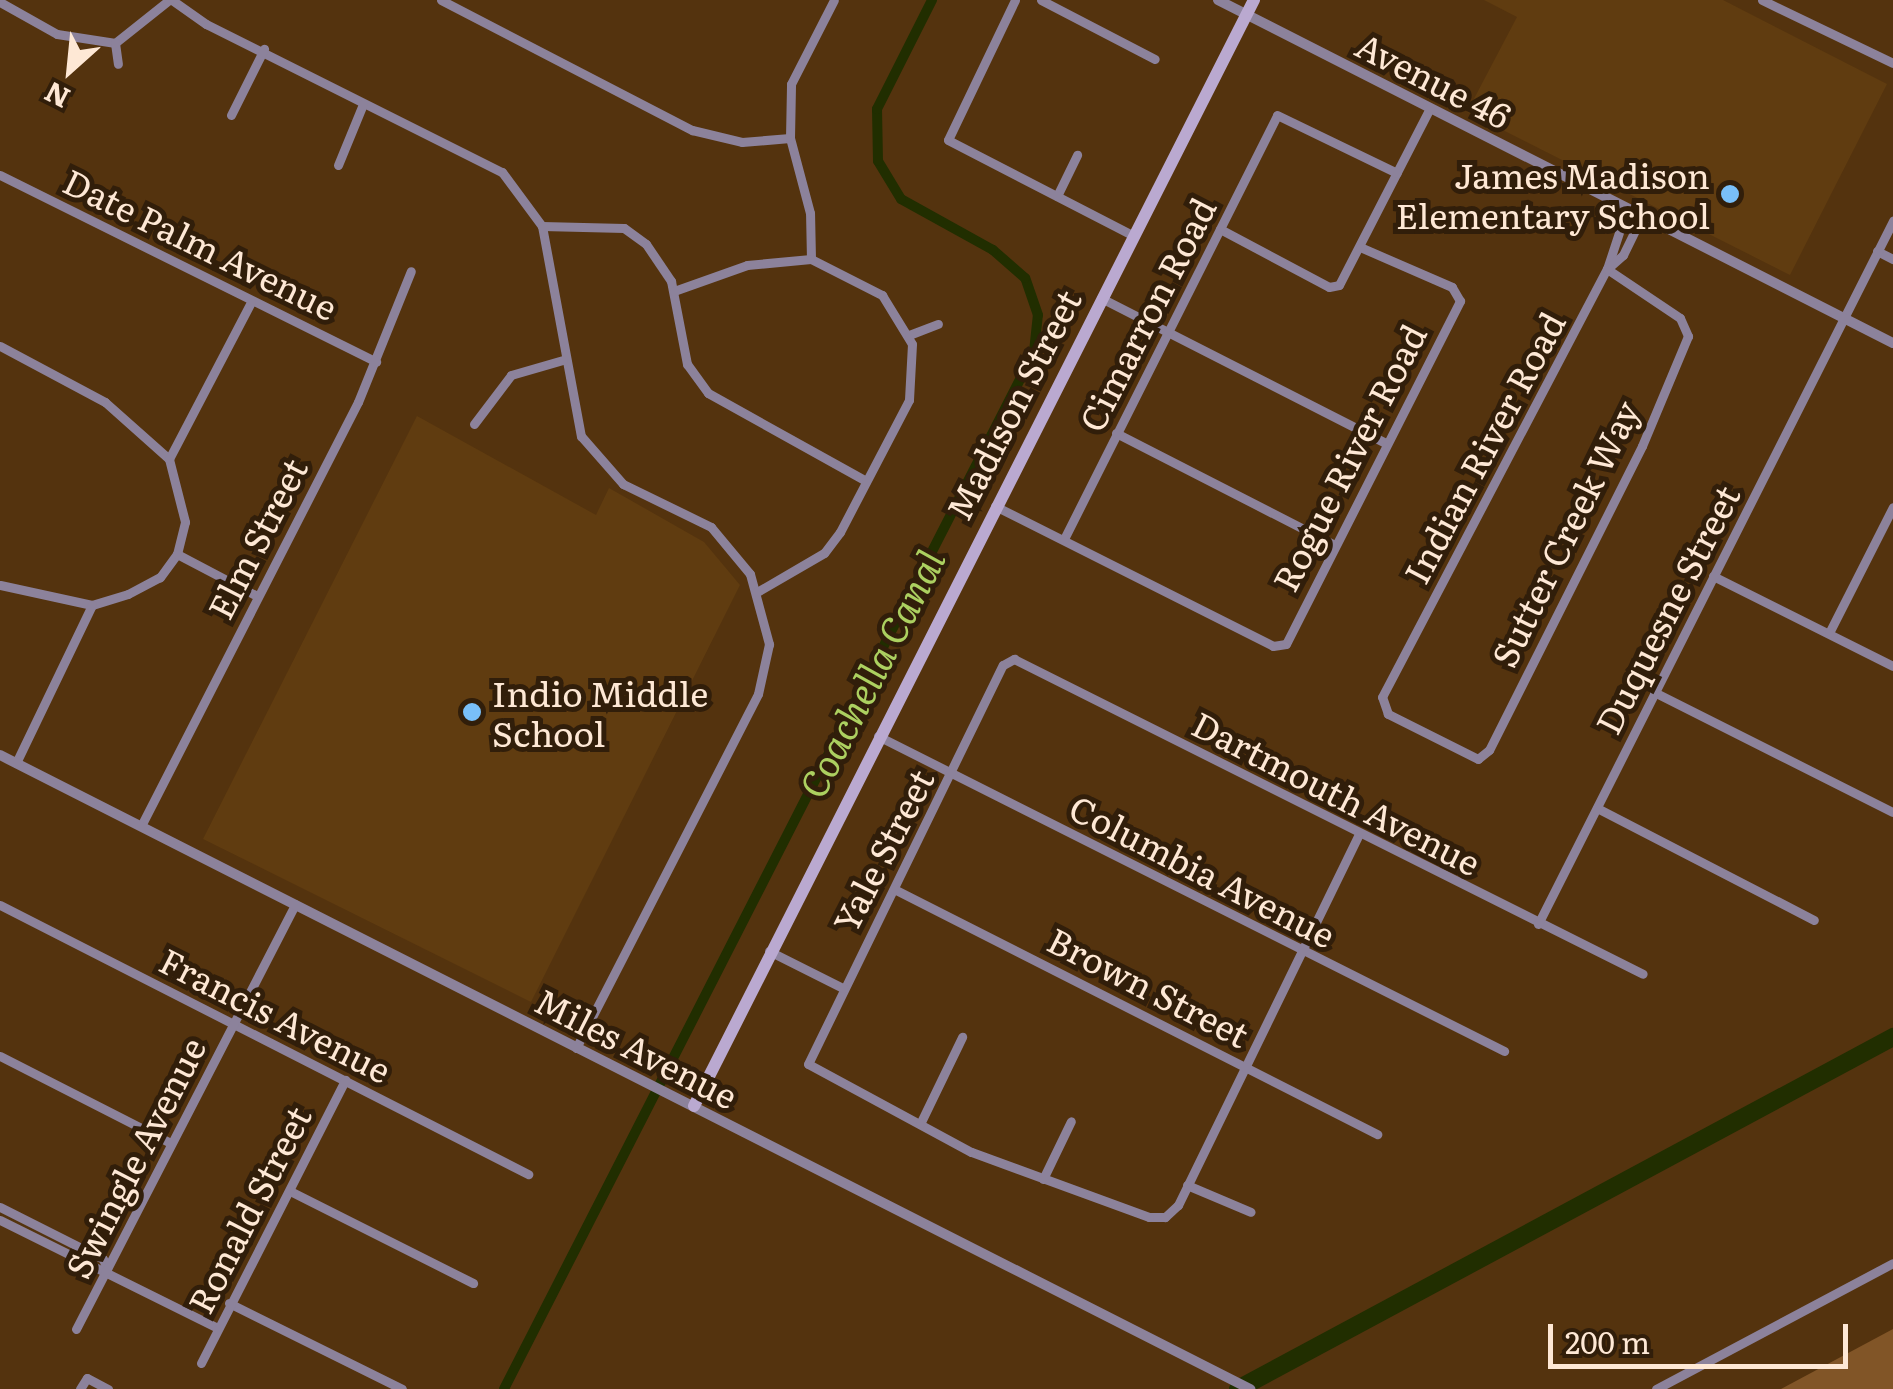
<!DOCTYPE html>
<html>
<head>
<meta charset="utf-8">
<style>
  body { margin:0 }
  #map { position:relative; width:1893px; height:1389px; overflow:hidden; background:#54330e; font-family:Literata,serif }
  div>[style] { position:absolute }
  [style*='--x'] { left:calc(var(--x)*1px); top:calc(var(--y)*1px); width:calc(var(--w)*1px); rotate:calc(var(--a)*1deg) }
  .built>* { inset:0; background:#603c10 }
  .green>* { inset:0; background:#815527 }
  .canal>* { height:10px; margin:-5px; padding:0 5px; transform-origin:5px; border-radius:5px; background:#212e00 }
  .river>* { height:18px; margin:-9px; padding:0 9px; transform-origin:9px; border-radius:9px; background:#212e00 }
  .minor>* { height:9px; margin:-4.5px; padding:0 4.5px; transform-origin:4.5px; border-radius:4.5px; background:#8c829b }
  .tertiary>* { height:10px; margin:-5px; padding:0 5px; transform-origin:5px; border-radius:5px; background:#8c829b }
  .secondary>* { height:12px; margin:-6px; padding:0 6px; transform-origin:6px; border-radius:6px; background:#baa9d0 }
  .dots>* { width:28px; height:28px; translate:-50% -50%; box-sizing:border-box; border:5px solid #311e0a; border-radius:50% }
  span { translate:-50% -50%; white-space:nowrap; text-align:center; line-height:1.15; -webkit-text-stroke:10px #311e0a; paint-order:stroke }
  .street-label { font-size:35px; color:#fee8d5 }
  .poi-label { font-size:35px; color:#fee8d5 }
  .right { translate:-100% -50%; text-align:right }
  .left { translate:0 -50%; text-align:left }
  .water-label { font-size:38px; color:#acd060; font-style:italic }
  .north { position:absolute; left:20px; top:20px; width:100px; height:100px; -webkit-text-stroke:8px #311e0a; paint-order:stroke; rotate:207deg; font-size:28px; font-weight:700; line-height:40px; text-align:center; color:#fee8d5 }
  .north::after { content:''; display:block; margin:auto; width:35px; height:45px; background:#fee8d5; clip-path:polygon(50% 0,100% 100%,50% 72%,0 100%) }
  .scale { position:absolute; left:1548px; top:1324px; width:300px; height:45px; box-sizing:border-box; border:5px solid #fee8d5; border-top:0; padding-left:12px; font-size:30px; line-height:35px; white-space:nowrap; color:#fee8d5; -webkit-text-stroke:8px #311e0a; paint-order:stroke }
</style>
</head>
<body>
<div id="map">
  <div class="built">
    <i style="clip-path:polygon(1484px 0,1723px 0,1887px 84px,1790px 275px,1467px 112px,1517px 17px)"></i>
    <i style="clip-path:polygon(417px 416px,596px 515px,609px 488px,704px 542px,740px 585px,531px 1002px,203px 839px)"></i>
  </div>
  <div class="green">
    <i style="clip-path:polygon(1893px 1329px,1893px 1389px,1781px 1389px)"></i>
  </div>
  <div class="canal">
    <i style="--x:504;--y:1389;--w:1165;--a:-62.93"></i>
    <i style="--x:1034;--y:352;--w:37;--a:-84"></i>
    <i style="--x:1038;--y:315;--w:39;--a:-109"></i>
    <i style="--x:1025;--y:278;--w:43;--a:-138.8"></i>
    <i style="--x:993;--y:250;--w:105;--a:-151"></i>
    <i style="--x:901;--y:199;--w:44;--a:-121.2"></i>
    <i style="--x:878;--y:161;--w:52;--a:-91.1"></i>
    <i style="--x:877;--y:109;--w:122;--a:-63.2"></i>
  </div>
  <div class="river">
    <i style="--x:1238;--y:1389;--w:744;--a:-28.25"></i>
  </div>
  <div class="minor">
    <i style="--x:172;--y:0;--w:42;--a:35.2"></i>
    <i style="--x:206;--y:24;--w:331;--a:26.6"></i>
    <i style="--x:502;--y:172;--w:67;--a:53.5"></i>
    <i style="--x:542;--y:226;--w:214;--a:79.5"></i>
    <i style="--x:581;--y:436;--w:64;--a:48.8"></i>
    <i style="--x:623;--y:484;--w:98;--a:26"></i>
    <i style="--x:711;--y:527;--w:61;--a:50.3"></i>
    <i style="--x:750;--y:574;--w:73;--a:74.8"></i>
    <i style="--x:769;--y:644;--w:51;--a:102.4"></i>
    <i style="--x:758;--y:694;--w:398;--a:117.2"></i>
    <i style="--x:441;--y:0;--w:283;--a:27.4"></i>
    <i style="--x:692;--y:130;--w:51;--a:13.5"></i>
    <i style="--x:742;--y:142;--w:48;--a:-4.8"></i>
    <i style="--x:1015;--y:0;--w:155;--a:115.6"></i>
    <i style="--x:948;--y:140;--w:205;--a:27.3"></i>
    <i style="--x:1041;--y:0;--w:128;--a:27.4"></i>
    <i style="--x:1762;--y:0;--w:145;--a:25.7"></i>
    <i style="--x:0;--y:2;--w:65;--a:29.3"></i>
    <i style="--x:57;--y:34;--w:59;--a:8.8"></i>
    <i style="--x:115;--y:43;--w:69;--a:-38.5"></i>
    <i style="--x:115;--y:43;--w:21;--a:82"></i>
    <i style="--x:231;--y:115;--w:74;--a:-63.4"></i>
    <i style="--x:338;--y:165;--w:66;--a:-67.7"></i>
    <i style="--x:0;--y:175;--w:420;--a:26.4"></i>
    <i style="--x:1057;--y:196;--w:46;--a:-64"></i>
    <i style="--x:542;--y:226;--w:82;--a:1.4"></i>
    <i style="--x:624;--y:228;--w:27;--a:36"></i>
    <i style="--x:646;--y:244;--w:45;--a:56"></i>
    <i style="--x:671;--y:281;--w:85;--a:79.1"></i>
    <i style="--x:687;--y:364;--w:36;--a:54"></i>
    <i style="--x:708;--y:393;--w:181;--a:29.1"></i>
    <i style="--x:1220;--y:229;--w:123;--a:28"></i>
    <i style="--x:1329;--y:287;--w:10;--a:-11"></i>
    <i style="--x:1339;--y:285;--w:199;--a:-62.8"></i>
    <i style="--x:1877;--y:251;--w:18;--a:27"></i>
    <i style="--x:811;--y:259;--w:46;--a:-91.2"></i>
    <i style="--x:810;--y:213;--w:78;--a:-104.9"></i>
    <i style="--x:790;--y:138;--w:54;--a:-88.9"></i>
    <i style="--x:791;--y:84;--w:94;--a:-62.9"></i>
    <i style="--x:1607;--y:269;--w:88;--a:33.9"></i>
    <i style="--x:1680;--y:318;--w:20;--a:66"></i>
    <i style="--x:1688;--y:336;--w:119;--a:112.7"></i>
    <i style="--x:1642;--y:446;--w:340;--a:116.7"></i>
    <i style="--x:1489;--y:750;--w:14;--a:141"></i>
    <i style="--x:1478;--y:759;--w:101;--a:-153.4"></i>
    <i style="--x:1388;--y:714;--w:18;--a:-109"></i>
    <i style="--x:1382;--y:697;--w:484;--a:-62.3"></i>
    <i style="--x:1607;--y:269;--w:64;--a:-71.8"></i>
    <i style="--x:1607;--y:269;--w:21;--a:-41"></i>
    <i style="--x:1623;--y:255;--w:43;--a:-64"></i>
    <i style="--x:674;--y:291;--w:77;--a:-19.6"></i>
    <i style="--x:747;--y:265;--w:64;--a:-5.4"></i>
    <i style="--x:811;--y:259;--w:80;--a:26.9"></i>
    <i style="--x:882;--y:295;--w:57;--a:58.5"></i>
    <i style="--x:912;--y:344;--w:56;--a:93.1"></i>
    <i style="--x:909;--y:400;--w:149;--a:117.6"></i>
    <i style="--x:840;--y:532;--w:26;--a:127"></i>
    <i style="--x:824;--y:553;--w:78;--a:149.8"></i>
    <i style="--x:1101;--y:298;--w:318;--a:27"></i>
    <i style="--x:909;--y:335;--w:31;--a:-21"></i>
    <i style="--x:0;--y:346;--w:119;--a:28.1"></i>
    <i style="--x:105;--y:402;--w:86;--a:41.7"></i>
    <i style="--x:169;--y:459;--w:65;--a:75.7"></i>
    <i style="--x:185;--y:522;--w:33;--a:104"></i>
    <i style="--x:177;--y:554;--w:29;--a:126"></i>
    <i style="--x:160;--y:577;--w:36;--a:152"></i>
    <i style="--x:128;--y:594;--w:38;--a:163"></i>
    <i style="--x:92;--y:605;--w:94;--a:-167.7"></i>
    <i style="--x:474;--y:424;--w:61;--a:-52.9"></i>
    <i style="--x:511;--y:375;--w:54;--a:-16.1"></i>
    <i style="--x:1116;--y:433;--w:244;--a:27.1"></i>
    <i style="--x:169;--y:459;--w:177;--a:-62.4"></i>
    <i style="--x:995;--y:506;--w:311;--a:26.7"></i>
    <i style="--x:1273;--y:646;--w:13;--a:-9"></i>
    <i style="--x:1286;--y:644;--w:385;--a:-63.1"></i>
    <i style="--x:1460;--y:301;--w:16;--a:-120"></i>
    <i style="--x:1452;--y:287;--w:100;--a:-156.5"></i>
    <i style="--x:1064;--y:539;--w:474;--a:-63.3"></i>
    <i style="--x:1277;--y:115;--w:133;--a:25.8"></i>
    <i style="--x:177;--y:554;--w:90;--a:27.7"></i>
    <i style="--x:1713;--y:576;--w:201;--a:26.6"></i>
    <i style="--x:1829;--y:633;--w:141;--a:-63.1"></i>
    <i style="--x:1654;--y:692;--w:267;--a:26.7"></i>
    <i style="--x:878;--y:736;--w:701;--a:26.71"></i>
    <i style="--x:16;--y:763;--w:175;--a:-64.3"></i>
    <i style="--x:1597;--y:808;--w:244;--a:27.3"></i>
    <i style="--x:141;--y:826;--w:476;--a:-62.9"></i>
    <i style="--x:358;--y:402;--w:141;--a:-68"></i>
    <i style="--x:1359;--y:834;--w:413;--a:116"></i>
    <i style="--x:1178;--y:1205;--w:18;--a:137"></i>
    <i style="--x:1165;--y:1217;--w:16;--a:180"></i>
    <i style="--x:1149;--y:1217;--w:189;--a:-159.9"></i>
    <i style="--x:971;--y:1152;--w:185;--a:-151.6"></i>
    <i style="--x:808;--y:1064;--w:444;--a:-64"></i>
    <i style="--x:1003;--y:665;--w:13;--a:-29"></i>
    <i style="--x:1014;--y:659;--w:703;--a:26.6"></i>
    <i style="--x:894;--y:889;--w:542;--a:26.9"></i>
    <i style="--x:0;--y:905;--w:593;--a:27"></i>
    <i style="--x:1538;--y:924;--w:788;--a:-63.21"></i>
    <i style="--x:769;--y:951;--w:83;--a:26.6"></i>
    <i style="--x:0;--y:1056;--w:192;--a:27"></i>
    <i style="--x:920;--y:1124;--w:97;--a:-64.2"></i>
    <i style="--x:1043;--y:1179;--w:64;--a:-64.2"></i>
    <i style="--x:1187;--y:1185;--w:69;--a:22.9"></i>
    <i style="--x:290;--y:1191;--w:205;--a:26.7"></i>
    <i style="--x:0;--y:1207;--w:115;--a:26.8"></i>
    <i style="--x:103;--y:1259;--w:11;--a:68"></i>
    <i style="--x:0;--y:1220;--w:243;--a:26.4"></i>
    <i style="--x:229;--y:1303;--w:193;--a:26.4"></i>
    <i style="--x:76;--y:1329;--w:478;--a:-62.7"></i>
    <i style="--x:201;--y:1363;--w:318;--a:-63"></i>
    <i style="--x:80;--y:1389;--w:13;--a:-58"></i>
    <i style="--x:87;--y:1378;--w:24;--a:28"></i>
    <i style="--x:1656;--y:1389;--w:268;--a:-28"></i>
  </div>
  <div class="tertiary">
    <i style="--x:1218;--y:0;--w:757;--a:26.94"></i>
    <i style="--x:0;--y:755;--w:1402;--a:26.89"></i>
  </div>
  <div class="secondary">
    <i style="--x:694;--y:1106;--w:1240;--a:-63.15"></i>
  </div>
  <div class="dots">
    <i style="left:1730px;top:194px;background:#79bff8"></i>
    <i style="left:472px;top:712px;background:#79bff8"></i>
  </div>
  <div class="street-label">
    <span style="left:1434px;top:79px;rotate:27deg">Avenue 46</span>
    <span style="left:201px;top:243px;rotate:26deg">Date Palm Avenue</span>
    <span style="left:1146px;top:314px;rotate:-63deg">Cimarron Road</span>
    <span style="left:1012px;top:404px;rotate:-63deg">Madison Street</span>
    <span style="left:1483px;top:447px;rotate:-62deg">Indian River Road</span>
    <span style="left:1348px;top:457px;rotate:-63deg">Rogue River Road</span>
    <span style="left:1564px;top:533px;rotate:-64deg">Sutter Creek Way</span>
    <span style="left:256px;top:538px;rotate:-63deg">Elm Street</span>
    <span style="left:1666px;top:609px;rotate:-63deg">Duquesne Street</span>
    <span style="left:1337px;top:792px;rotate:27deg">Dartmouth Avenue</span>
    <span style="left:882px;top:850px;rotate:-63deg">Yale Street</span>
    <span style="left:1203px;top:870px;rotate:27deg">Columbia Avenue</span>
    <span style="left:1149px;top:986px;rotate:27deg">Brown Street</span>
    <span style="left:276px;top:1014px;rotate:27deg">Francis Avenue</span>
    <span style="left:637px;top:1047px;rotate:27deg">Miles Avenue</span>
    <span style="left:134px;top:1157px;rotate:-63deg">Swingle Avenue</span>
    <span style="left:248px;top:1209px;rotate:-63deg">Ronald Street</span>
  </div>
  <div class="poi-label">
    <span class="right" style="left:1710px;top:194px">James Madison<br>Elementary School</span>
    <span class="left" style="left:492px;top:712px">Indio Middle<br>School</span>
  </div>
  <div class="water-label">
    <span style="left:870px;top:673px;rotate:-63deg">Coachella Canal</span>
  </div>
  <div class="north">N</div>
  <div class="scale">200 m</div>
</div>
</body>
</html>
